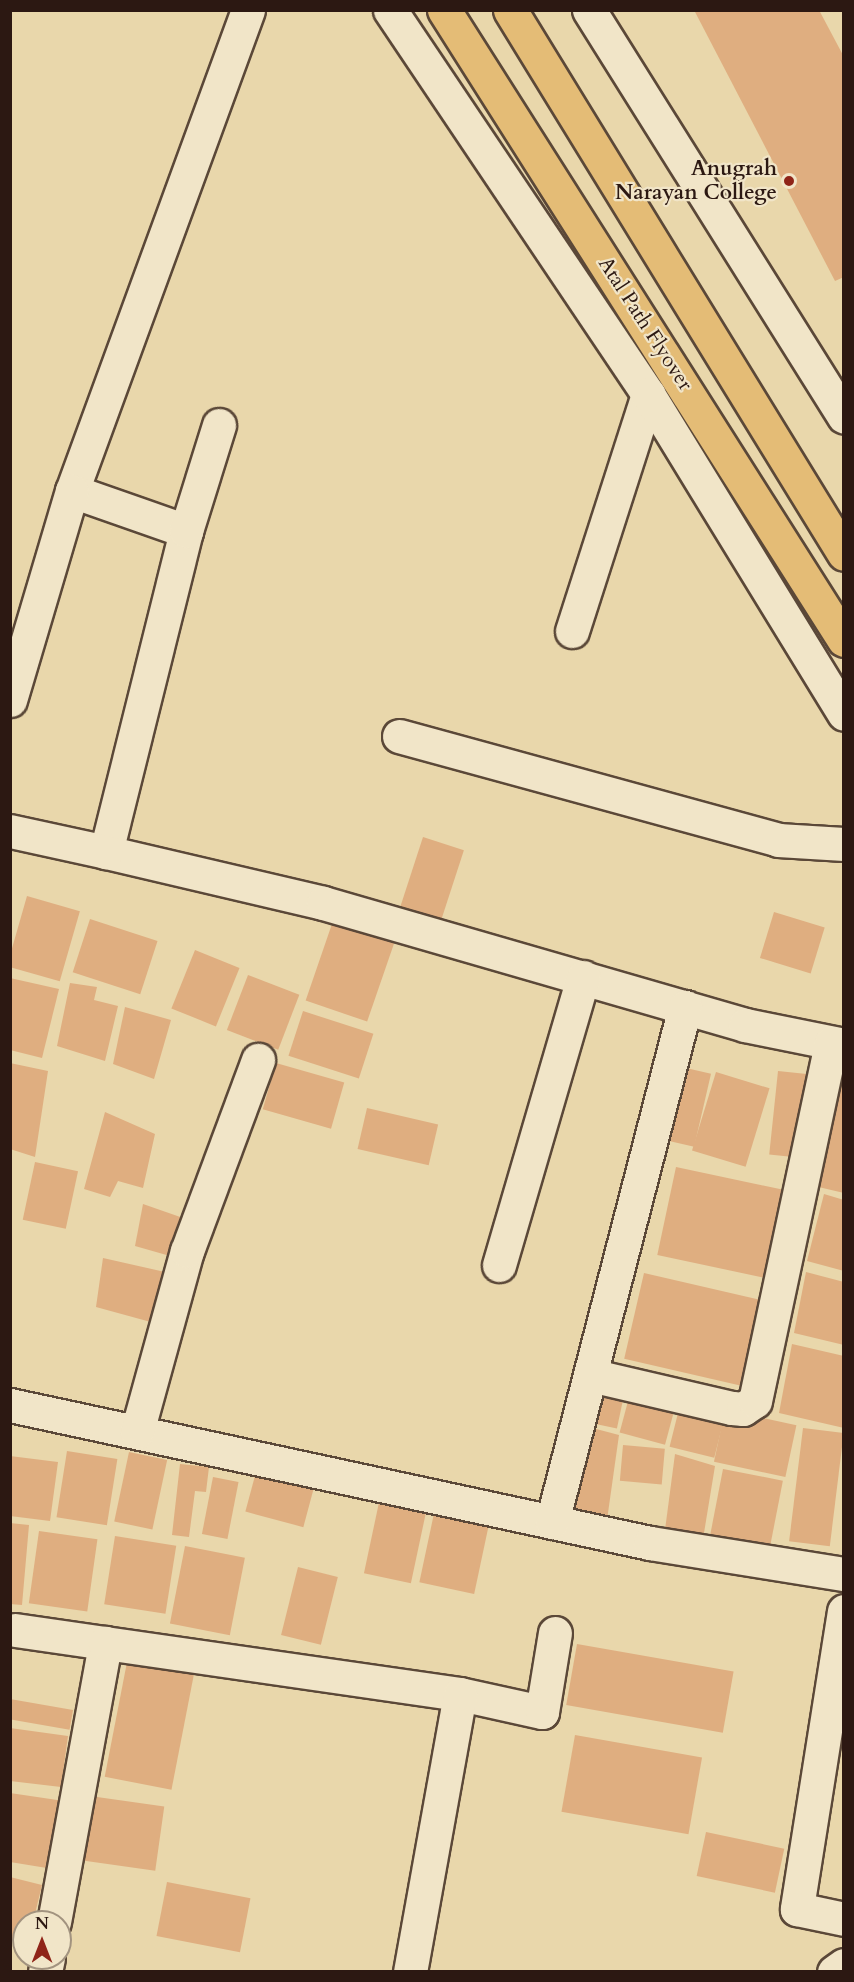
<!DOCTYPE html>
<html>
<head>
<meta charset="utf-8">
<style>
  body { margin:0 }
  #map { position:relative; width:854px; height:1982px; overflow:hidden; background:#e9d7ab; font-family:Cardo,serif }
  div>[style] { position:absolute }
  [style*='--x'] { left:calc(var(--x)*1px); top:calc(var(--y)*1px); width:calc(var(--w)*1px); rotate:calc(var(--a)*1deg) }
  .building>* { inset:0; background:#dfae80; transform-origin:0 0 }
  .roads { filter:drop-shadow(2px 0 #5b4838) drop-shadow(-2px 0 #5b4838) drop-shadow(0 2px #5b4838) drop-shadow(0 -2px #5b4838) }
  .minor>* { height:33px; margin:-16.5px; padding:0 16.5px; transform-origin:16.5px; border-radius:16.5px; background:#f1e5c8 }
  .tertiary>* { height:33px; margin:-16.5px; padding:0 16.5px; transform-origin:16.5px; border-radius:16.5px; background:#f1e5c8 }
  .primary>* { height:33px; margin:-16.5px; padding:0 16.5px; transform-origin:16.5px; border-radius:16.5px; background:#e4bc76 }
  .dots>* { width:16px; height:16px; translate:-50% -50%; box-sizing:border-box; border:3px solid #f1e5c8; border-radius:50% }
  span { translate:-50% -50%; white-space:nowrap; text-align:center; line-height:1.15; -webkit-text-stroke:4.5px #f1e5c8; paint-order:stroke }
  .poi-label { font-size:21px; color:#2c1812; font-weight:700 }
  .right { translate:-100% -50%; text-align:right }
  .street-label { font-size:21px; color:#2c1812 }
  .frame { position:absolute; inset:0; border:12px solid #2c1812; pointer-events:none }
  .north { position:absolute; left:12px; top:1910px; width:60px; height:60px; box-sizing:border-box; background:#f1e5c8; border:2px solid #a2937f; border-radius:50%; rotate:0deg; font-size:16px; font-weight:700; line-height:24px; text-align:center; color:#2c1812 }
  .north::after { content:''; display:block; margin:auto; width:21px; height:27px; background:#8f2418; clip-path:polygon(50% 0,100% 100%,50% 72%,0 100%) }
</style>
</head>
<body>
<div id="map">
  <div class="building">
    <i style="clip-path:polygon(694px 10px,819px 10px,844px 57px,844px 277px,835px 281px)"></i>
    <i style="left:423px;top:837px;width:43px;height:80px;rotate:18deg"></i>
    <i style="left:27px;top:896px;width:55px;height:73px;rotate:16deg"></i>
    <i style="left:774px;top:912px;width:53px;height:48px;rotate:17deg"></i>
    <i style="left:90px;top:919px;width:71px;height:56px;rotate:18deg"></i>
    <i style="left:333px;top:921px;width:65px;height:84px;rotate:19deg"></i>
    <i style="left:195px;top:950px;width:48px;height:63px;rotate:22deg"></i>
    <i style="left:248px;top:975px;width:55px;height:59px;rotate:21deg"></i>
    <i style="clip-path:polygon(10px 978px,59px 989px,42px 1058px,10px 1050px)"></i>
    <i style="clip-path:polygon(70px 983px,97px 987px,94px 1000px,118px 1006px,105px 1061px,57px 1046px)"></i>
    <i style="clip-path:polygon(125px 1007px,171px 1020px,154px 1079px,113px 1064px)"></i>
    <i style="left:303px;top:1011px;width:74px;height:47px;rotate:18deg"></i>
    <i style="clip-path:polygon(10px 1063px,48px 1071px,35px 1157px,10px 1149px)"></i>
    <i style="left:276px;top:1063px;width:71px;height:48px;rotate:16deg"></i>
    <i style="clip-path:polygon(838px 1063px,844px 1065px,844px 1193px,810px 1185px)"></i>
    <i style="left:673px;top:1065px;width:39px;height:75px;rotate:13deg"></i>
    <i style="left:778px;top:1071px;width:41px;height:84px;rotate:6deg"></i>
    <i style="left:716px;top:1072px;width:56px;height:82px;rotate:17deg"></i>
    <i style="left:367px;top:1108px;width:73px;height:42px;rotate:13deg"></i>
    <i style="clip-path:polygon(105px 1112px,155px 1134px,143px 1188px,118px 1181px,110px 1197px,84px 1189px)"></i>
    <i style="left:35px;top:1162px;width:44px;height:59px;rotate:12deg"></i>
    <i style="left:676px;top:1167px;width:122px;height:90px;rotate:12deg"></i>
    <i style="clip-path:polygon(824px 1194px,844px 1200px,844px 1271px,807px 1261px)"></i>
    <i style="clip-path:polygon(143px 1204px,186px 1219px,177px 1258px,135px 1246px)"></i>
    <i style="clip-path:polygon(103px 1258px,165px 1272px,158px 1324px,96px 1307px)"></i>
    <i style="clip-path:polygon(806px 1272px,844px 1282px,844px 1345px,794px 1333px)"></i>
    <i style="left:644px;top:1273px;width:129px;height:88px;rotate:13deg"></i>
    <i style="clip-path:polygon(792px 1344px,844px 1356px,844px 1428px,779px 1413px)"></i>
    <i style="left:591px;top:1382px;width:35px;height:40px;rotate:12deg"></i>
    <i style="left:631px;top:1390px;width:47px;height:44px;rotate:15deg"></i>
    <i style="left:680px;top:1405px;width:46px;height:43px;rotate:14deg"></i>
    <i style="left:725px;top:1410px;width:73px;height:53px;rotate:12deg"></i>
    <i style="clip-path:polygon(581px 1425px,619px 1435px,607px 1520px,561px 1509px)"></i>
    <i style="left:803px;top:1428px;width:41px;height:114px;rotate:7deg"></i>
    <i style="left:623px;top:1445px;width:42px;height:36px;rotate:5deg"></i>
    <i style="left:67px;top:1451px;width:51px;height:67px;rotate:9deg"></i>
    <i style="left:129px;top:1452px;width:39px;height:71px;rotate:12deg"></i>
    <i style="clip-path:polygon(675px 1454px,715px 1466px,703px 1539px,665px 1530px)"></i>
    <i style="clip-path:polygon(10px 1456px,58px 1462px,50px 1521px,10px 1516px)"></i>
    <i style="clip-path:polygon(180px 1464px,209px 1467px,206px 1492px,195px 1491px,189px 1537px,172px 1535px)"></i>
    <i style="left:723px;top:1469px;width:61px;height:71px;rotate:11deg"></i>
    <i style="left:256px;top:1472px;width:60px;height:41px;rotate:15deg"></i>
    <i style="left:213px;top:1477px;width:26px;height:58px;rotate:11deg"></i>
    <i style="left:381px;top:1493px;width:48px;height:82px;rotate:12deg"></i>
    <i style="left:436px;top:1504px;width:56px;height:80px;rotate:12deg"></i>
    <i style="clip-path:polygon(10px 1523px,29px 1525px,22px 1605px,10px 1604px)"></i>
    <i style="left:39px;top:1531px;width:59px;height:73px;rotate:8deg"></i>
    <i style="left:115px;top:1536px;width:62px;height:69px;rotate:9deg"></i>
    <i style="left:185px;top:1546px;width:61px;height:79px;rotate:11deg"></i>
    <i style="left:298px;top:1567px;width:41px;height:70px;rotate:14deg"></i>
    <i style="left:577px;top:1644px;width:159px;height:62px;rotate:10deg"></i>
    <i style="left:128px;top:1657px;width:68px;height:122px;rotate:11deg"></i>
    <i style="left:10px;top:1699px;width:64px;height:20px;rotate:10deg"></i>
    <i style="clip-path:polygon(10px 1728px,68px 1736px,61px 1787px,10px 1781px)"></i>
    <i style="left:575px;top:1735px;width:129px;height:78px;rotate:10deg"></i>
    <i style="clip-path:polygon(10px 1793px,64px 1801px,53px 1869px,10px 1862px)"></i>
    <i style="left:90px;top:1796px;width:75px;height:65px;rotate:8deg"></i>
    <i style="left:706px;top:1832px;width:80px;height:45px;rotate:12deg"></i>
    <i style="clip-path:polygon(10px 1877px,42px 1885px,33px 1922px,24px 1922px,24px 1942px,10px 1939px)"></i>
    <i style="left:167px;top:1882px;width:85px;height:55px;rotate:11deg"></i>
  </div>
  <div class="roads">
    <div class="minor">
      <i style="--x:248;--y:10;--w:512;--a:110.1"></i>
      <i style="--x:72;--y:491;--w:121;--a:19.3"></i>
      <i style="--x:186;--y:531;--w:331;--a:104"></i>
      <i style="--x:106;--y:852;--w:223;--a:13.2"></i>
      <i style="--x:323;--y:903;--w:439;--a:16.1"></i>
      <i style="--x:745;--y:1025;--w:101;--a:11.4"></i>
      <i style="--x:186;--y:531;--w:111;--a:-72.7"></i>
      <i style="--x:572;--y:631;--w:249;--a:-72.2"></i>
      <i style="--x:10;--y:700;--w:218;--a:-73.5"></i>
      <i style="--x:399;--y:736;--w:393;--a:15.3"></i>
      <i style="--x:778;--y:840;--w:66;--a:3.5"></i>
      <i style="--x:10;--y:831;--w:98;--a:12.3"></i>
      <i style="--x:499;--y:1265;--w:300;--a:-73.7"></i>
      <i style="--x:590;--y:1375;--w:146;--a:13.1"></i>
      <i style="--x:732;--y:1408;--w:11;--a:5"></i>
      <i style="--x:743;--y:1409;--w:14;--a:-34"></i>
      <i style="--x:755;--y:1401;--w:366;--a:-78"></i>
      <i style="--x:10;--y:1405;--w:655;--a:12.17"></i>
      <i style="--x:650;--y:1543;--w:196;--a:9.1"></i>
      <i style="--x:137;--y:1432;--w:188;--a:-74.6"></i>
      <i style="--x:187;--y:1251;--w:204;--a:-69.6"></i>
      <i style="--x:552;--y:1522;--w:532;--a:-75.52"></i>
      <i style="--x:844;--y:1611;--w:302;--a:99"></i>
      <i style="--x:797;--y:1909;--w:48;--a:12"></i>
      <i style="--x:15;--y:1630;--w:91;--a:8.2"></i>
      <i style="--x:54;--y:1922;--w:284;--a:-79.6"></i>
      <i style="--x:105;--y:1643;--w:359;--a:8.2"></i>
      <i style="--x:460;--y:1694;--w:84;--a:12.4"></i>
      <i style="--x:542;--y:1712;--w:80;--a:-80.7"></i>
      <i style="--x:45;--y:1972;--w:14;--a:-78"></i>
      <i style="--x:410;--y:1972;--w:282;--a:-79.8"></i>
      <i style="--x:834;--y:1972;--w:12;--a:-35"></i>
    </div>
    <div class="tertiary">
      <i style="--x:390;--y:10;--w:463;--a:56.1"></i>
      <i style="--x:648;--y:394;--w:375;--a:58.5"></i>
      <i style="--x:589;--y:10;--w:480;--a:57.9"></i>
    </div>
    <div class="primary">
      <i style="--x:444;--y:10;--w:746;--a:57.59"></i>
      <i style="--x:510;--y:10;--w:638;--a:58.45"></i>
    </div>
  </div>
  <div class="dots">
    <i style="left:789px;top:181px;background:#8f2418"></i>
  </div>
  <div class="poi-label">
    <span class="right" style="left:777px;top:181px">Anugrah<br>Narayan College</span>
  </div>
  <div class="street-label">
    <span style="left:645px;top:324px;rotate:57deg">Atal Path Flyover</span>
  </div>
  <div class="frame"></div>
  <div class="north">N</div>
</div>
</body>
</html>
